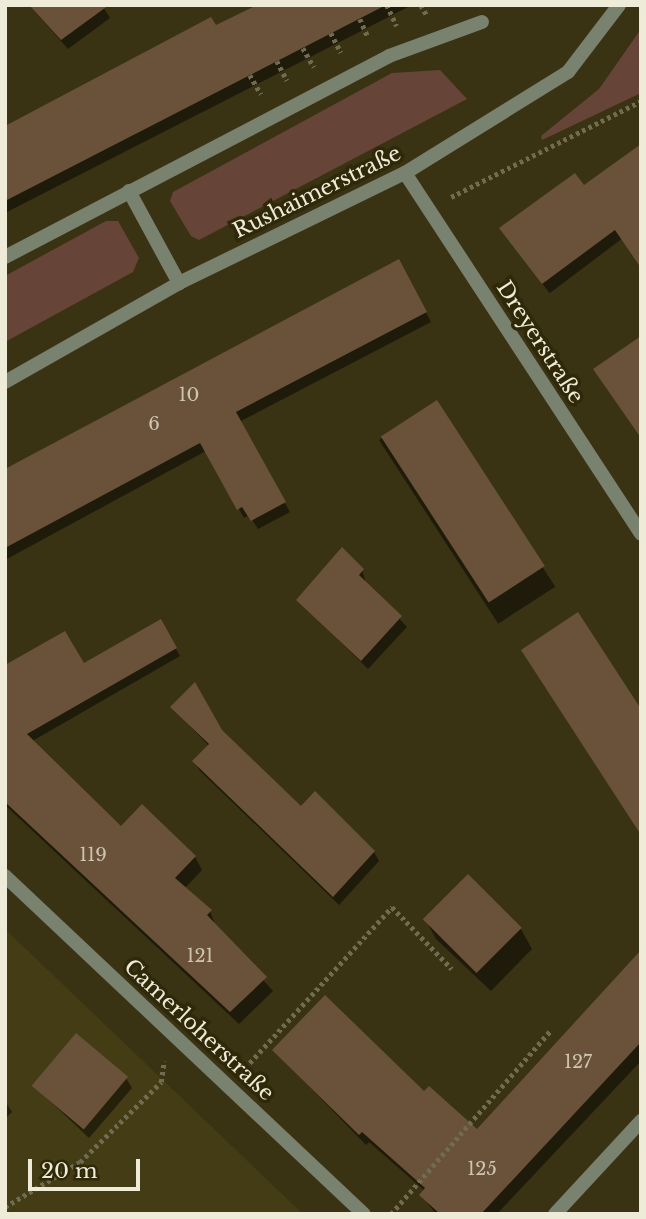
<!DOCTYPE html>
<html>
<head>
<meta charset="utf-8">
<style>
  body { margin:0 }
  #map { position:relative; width:646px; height:1219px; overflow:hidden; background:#393313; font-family:"Libre Baskerville",serif }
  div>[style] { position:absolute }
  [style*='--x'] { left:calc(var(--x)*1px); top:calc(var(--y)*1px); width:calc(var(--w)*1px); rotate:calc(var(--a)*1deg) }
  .built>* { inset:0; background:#443c14 }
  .green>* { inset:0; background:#674438 }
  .shadow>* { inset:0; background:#0007; transform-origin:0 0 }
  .building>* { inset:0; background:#695239; transform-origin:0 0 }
  .path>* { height:4.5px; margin-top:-2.25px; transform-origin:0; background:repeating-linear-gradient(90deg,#716c50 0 3.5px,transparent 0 7px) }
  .lane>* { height:14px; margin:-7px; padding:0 7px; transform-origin:7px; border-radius:7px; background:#79816f }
  .street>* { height:14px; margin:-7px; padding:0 7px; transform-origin:7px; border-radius:7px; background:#79816f }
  span { translate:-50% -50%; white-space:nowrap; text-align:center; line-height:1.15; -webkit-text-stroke:7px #2f2909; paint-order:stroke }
  .number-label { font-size:18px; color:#cec5b1 }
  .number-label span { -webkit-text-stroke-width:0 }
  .street-label { font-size:21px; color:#efebd9 }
  .frame { position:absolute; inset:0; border:7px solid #efebd9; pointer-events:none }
  .scale { position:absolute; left:28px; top:1159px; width:112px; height:32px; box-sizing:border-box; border:4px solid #efebd9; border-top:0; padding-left:9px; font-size:21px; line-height:24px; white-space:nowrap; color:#efebd9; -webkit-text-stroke:5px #2f2909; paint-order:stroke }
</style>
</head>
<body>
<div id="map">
  <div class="built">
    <i style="clip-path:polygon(5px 929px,303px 1214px,5px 1214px)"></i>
  </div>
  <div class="green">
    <i style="clip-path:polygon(641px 29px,641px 93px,542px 140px,541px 136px,599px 89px)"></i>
    <i style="clip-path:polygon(440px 70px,467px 99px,199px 240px,191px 236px,170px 201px,173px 192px,392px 73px)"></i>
    <i style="clip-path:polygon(106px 221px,118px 221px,139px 258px,133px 272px,5px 342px,5px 276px)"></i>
  </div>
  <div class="shadow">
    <i style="clip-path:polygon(29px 5px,102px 5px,110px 18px,68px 49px)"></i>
    <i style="clip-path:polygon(258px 5px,412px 5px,5px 213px,5px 130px)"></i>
    <i style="left:583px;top:188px;width:64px;height:90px;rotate:53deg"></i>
    <i style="clip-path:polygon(404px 270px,431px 322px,239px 422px,290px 512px,258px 529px,249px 515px,244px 518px,206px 451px,5px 560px,5px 473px)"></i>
    <i style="left:436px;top:403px;width:219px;height:68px;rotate:57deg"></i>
    <i style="clip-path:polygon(362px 570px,366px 583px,407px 627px,368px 669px,298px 600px)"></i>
    <i style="clip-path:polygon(160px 621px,180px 656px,29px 743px,5px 699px,83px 666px)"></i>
    <i style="clip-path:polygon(172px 707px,301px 808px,374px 852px,379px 861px,339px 905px,200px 771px,194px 761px,209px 746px)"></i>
    <i style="clip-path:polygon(5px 738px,121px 829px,195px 857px,202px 870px,185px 888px,210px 911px,216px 927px,273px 991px,239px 1024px,5px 805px)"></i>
    <i style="clip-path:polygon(425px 919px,521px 929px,532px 949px,491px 991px,436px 939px)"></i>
    <i style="clip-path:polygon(641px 953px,641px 1061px,497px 1214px,436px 1214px,421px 1195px,425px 1191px,369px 1142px,366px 1145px,274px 1050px,424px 1094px,477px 1131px)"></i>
    <i style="clip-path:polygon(126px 1078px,132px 1088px,89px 1138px,33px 1085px)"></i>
    <i style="clip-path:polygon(5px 1101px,12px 1112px,5px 1119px)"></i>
  </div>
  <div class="building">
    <i style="clip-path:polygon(29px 5px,109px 5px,61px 40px)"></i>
    <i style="clip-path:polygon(257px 5px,386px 5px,5px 201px,5px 126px,211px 17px,216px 25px)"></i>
    <i style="clip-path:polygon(641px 144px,641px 268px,615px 230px,542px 284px,499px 228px,575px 173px,584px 185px)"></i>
    <i style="clip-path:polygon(399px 259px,427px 312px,236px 412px,286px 502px,251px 521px,242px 507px,237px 510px,200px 443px,5px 548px,5px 469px)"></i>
    <i style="clip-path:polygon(641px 336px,641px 438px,593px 369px)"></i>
    <i style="left:437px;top:400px;width:198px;height:67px;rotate:57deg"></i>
    <i style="clip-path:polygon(342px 547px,364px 569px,359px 575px,402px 616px,361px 661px,296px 600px)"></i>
    <i style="clip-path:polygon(578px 612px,641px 709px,641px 835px,521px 650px)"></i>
    <i style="clip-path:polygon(161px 619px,177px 648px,27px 734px,121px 826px,142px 804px,196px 856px,175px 878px,212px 910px,207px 915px,267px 977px,230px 1012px,5px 802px,5px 665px,65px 631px,84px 663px)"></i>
    <i style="clip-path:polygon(195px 682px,222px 730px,301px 806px,315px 791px,375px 851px,333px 897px,192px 761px,209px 744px,170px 707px)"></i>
    <i style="left:468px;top:874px;width:76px;height:64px;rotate:45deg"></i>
    <i style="clip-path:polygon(641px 950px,641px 1042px,481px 1214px,440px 1214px,419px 1195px,425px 1188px,362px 1132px,359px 1135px,272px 1050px,325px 995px,424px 1091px,429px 1086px,477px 1129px)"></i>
    <i style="left:76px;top:1033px;width:68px;height:69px;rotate:40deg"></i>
  </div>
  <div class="path">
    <i style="--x:387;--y:5;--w:23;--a:65"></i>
    <i style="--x:421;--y:5;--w:14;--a:60"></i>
    <i style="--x:360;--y:19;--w:20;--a:66"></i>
    <i style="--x:331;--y:33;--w:22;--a:63"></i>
    <i style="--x:303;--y:48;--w:22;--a:60"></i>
    <i style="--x:277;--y:61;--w:22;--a:63"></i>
    <i style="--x:250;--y:75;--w:22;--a:60"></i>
    <i style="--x:451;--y:197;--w:213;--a:-26.8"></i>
    <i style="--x:245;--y:1068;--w:218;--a:-47.6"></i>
    <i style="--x:392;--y:907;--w:86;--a:45.9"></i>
    <i style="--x:5;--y:1207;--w:87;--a:-31"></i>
    <i style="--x:80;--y:1162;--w:114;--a:-44.6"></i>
    <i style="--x:161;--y:1082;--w:21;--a:-82"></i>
    <i style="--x:391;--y:1214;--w:244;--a:-49"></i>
  </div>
  <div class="lane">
    <i style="--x:129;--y:191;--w:105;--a:61.5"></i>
    <i style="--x:5;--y:257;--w:433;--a:-27.6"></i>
    <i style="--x:389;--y:56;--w:99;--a:-20.1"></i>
  </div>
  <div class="street">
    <i style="--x:405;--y:173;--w:431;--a:56.8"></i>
    <i style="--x:5;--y:382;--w:200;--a:-29.6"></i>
    <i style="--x:179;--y:283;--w:251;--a:-26"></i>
    <i style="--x:405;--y:173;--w:192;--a:-31.8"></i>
    <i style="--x:568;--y:72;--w:84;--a:-52.7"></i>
    <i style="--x:5;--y:876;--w:493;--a:43.3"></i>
    <i style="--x:555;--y:1214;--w:127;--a:-47.2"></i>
  </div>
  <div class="number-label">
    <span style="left:189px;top:395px">10</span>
    <span style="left:154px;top:424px">6</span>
    <span style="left:93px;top:855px">119</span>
    <span style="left:200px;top:956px">121</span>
    <span style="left:578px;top:1062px">127</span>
    <span style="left:482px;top:1169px">125</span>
  </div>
  <div class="street-label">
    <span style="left:317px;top:192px;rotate:-26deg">Rushaimerstraße</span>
    <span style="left:540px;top:342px;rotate:57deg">Dreyerstraße</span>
    <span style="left:199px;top:1030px;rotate:43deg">Camerloherstraße</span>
  </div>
  <div class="frame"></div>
  <div class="scale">20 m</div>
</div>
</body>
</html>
